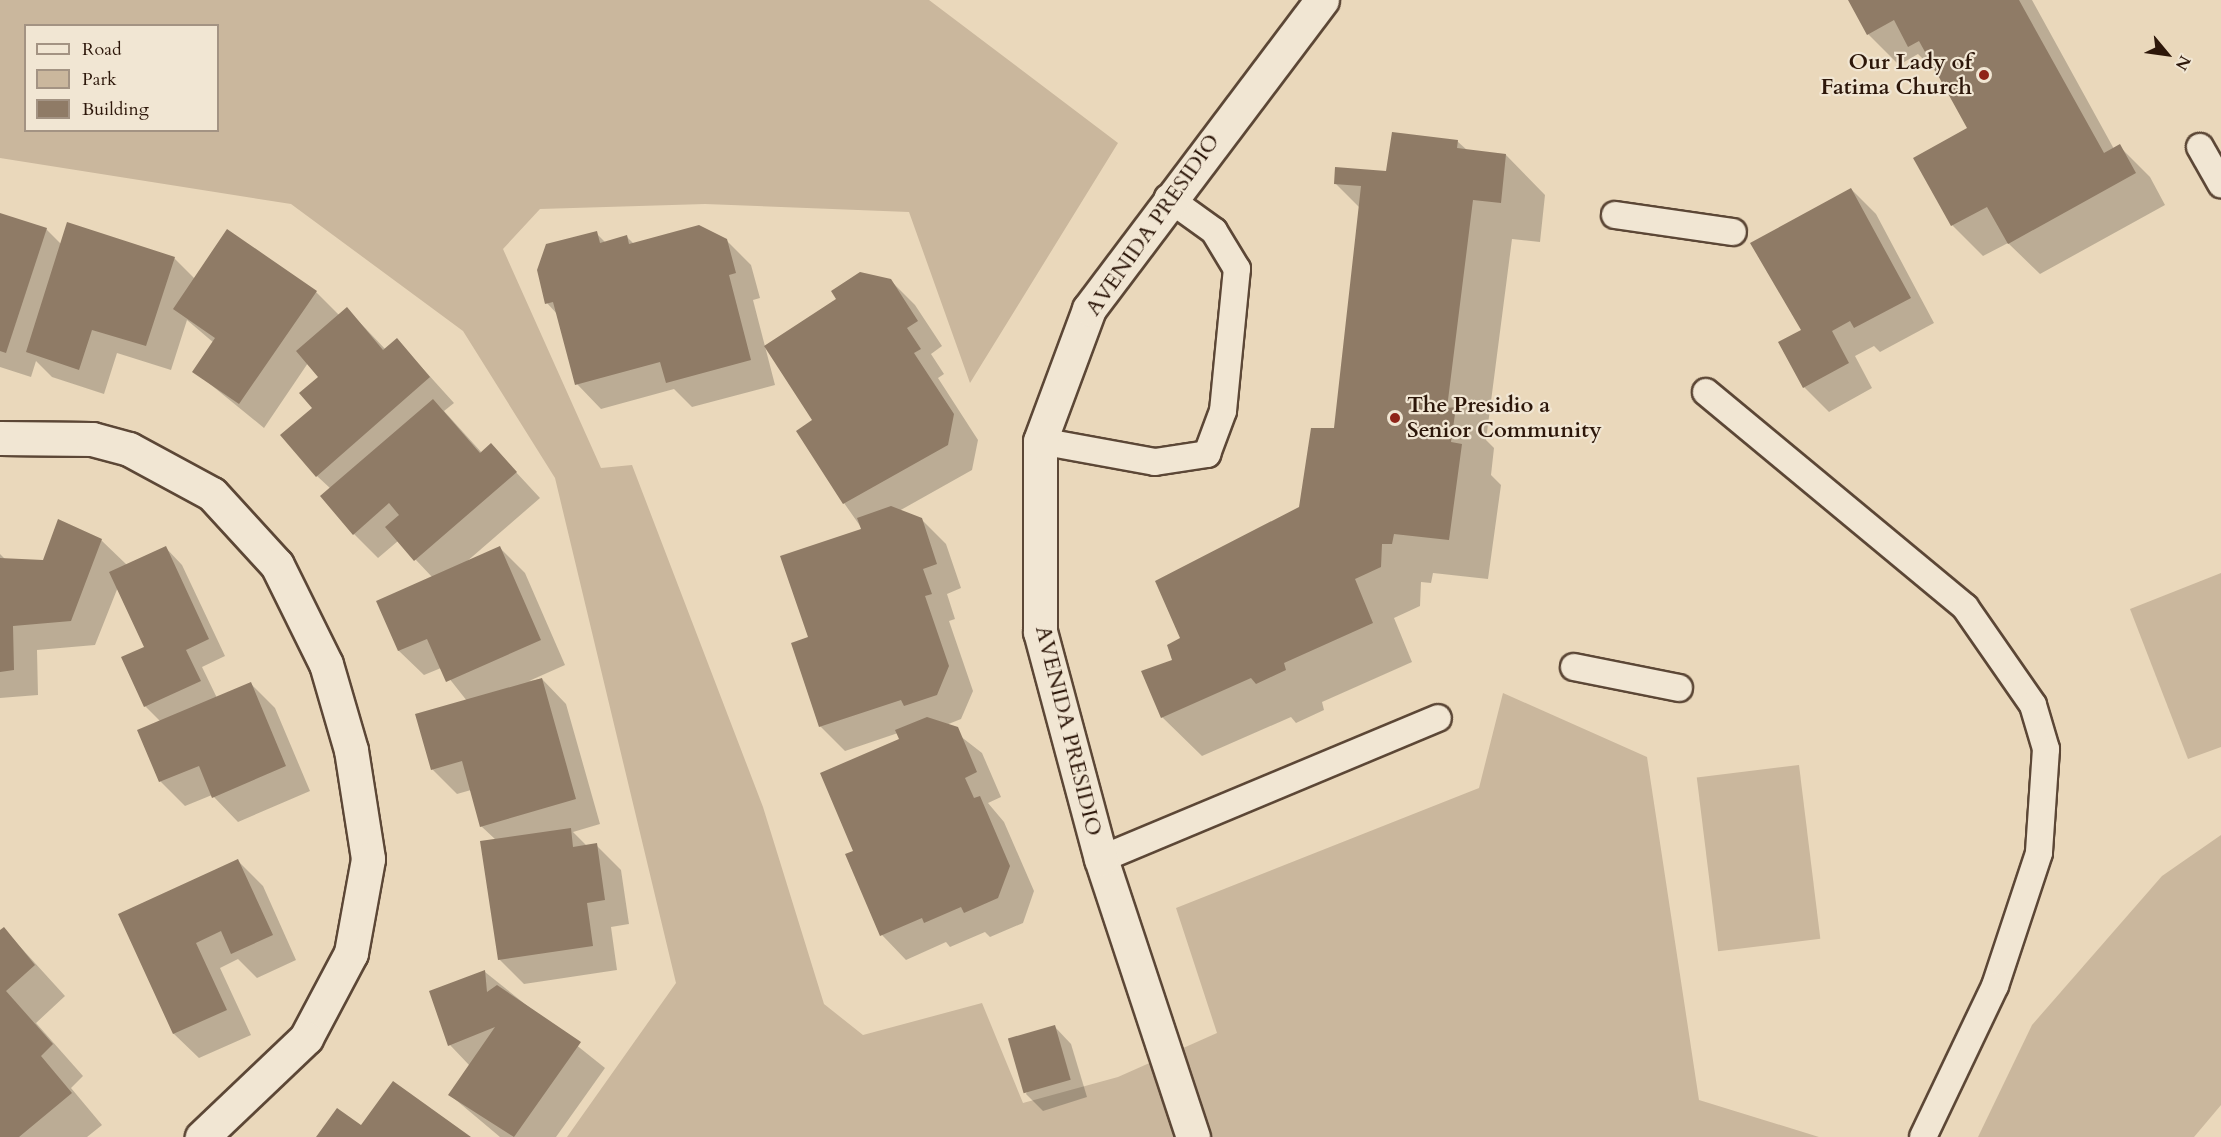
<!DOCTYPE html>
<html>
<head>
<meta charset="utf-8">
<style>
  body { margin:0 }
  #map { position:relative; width:2221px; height:1137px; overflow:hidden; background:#ead8bb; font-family:Cardo,serif }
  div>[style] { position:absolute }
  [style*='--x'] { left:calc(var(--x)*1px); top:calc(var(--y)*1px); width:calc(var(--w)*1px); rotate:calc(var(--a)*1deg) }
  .green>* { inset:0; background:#cab79d; transform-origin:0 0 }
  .shadow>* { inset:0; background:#0003 }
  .building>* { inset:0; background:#8f7b66; transform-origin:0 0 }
  .roads { filter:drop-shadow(2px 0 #5c4736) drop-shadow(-2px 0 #5c4736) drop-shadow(0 2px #5c4736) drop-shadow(0 -2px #5c4736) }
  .service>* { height:26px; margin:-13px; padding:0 13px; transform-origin:13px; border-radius:13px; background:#f1e6d3 }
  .tertiary>* { height:33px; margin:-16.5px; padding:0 16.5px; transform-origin:16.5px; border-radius:16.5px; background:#f1e6d3 }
  .dots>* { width:16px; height:16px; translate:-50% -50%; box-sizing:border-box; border:3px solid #f1e6d3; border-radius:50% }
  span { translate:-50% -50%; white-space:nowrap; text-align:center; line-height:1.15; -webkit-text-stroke:4.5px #f1e6d3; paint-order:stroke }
  .poi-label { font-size:22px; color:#2d170a; font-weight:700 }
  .right { translate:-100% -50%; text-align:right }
  .left { translate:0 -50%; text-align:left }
  .street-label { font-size:22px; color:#2d170a }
  .legend { position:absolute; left:24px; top:24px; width:195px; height:108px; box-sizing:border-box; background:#f1e6d3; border:2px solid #a39383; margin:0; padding:8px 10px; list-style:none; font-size:18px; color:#2d170a }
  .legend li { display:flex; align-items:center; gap:12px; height:30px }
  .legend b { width:30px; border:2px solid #a39383 }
  .north { position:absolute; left:2137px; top:24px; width:60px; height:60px; -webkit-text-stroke:4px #f1e6d3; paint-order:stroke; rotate:119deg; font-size:16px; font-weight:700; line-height:24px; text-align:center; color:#2d170a }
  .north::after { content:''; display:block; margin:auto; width:21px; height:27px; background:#2d170a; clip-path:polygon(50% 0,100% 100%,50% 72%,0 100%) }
</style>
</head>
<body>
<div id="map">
  <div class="green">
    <i style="clip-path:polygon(evenodd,0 0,929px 0,1118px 143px,970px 383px,909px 212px,705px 204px,540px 209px,503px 249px,601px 468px,632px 465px,763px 807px,824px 1004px,863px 1035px,982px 1003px,1023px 1103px,1118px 1077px,1217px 1033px,1176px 908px,1479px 788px,1503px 693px,1647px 757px,1699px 1100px,1819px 1137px,567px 1137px,676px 983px,555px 478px,463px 331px,291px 204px,0 158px,0 0,26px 26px,218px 26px,218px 130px,26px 130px,26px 26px)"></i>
    <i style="clip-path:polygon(2221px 573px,2221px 747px,2188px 759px,2130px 609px)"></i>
    <i style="left:1799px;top:765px;width:175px;height:103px;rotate:83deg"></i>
    <i style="clip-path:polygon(2221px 835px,2221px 1105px,2194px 1137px,1978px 1137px,2032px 1025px,2162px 876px)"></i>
  </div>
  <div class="shadow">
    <i style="clip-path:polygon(1850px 0,2032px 0,2114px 149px,2119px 146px,2150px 177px,2165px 205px,2040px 274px,2008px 243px,1983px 256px,1952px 225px,1915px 159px,1969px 129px,1940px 76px,1918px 54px,1899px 65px,1868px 34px)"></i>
    <i style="clip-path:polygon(1457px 141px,1467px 150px,1506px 155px,1545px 195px,1540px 242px,1512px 239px,1486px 440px,1494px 448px,1491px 475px,1501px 485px,1488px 579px,1433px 573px,1431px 583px,1421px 582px,1420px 606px,1394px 618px,1412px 662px,1322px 702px,1324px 710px,1296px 723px,1291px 717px,1202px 756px,1162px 717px,1182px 639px,1301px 508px,1336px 430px,1360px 208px,1335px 183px,1388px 173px)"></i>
    <i style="clip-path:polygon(1851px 189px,1876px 214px,1934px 323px,1880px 352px,1874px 346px,1855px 356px,1872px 388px,1829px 412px,1804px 387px,1803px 331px)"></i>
    <i style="clip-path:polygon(0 214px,46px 229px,62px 245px,174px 258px,195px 279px,316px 292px,339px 315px,347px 309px,386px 350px,397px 340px,454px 403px,444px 411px,482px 453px,491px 445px,540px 498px,465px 563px,500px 548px,525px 573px,565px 665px,529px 681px,542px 679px,566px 704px,600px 824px,573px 832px,587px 846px,596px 845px,621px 870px,629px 924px,611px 927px,617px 970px,524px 984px,499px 959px,496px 840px,481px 826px,471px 790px,457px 794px,432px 769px,467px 701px,441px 668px,424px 675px,399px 651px,378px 602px,433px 578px,398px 541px,378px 558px,354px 534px,331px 489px,317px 476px,314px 408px,320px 377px,308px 363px,264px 428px,194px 371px,214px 343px,187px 320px,171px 370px,117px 353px,104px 394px,52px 377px,36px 361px,31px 377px,0 367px)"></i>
    <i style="clip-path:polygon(596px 233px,606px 243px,627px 237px,634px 244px,726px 240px,751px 265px,760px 298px,753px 300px,775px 385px,692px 407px,674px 389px,601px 409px,577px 384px,558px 315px,547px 303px)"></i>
    <i style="clip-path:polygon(890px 280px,915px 305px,942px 346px,931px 354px,944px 374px,938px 378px,978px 440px,972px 470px,899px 511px,921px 519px,946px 544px,961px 588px,947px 594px,955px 619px,949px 621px,973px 691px,961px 719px,946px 725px,982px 753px,1001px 797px,988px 803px,1004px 822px,1034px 891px,1023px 923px,990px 937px,985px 932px,950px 947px,946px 942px,906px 960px,882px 935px,847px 855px,855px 852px,901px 740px,898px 733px,845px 751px,820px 726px,863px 530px,844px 503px,814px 421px)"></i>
    <i style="clip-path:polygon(101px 540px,127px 565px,165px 547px,182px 565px,225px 656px,202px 667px,217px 698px,250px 683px,275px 708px,310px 791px,238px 822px,212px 795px,185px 806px,160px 781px,161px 722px,145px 706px,146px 648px,118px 587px,95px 645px,37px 650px,38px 695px,0 698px,0 554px,6px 560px,44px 562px)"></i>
    <i style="clip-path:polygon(238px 861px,263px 886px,296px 960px,257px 978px,238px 959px,220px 968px,251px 1035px,199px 1058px,174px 1034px,120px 915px)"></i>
    <i style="clip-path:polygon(4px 929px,65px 996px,36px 1023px,83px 1076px,71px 1088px,102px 1125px,87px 1137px,0 1137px,0 932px)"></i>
    <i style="clip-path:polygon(485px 972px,605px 1068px,556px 1137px,500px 1137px,450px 1095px,470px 1066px,450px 1045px)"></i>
    <i style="clip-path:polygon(1054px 1026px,1071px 1044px,1087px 1097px,1043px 1111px,1026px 1094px)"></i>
  </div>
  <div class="building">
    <i style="clip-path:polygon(1848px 0,2019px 0,2104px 153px,2120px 144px,2136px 173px,2008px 244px,1987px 207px,1951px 226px,1913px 158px,1967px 128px,1919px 41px,1908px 47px,1894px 20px,1867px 35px)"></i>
    <i style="clip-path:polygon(1392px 132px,1458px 140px,1457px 148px,1506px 154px,1501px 203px,1473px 200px,1447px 408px,1456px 407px,1451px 442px,1462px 444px,1449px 540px,1394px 534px,1392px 544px,1382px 544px,1381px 567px,1355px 579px,1373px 623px,1284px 663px,1286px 670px,1256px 684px,1251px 678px,1161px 718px,1141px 671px,1172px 660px,1167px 645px,1180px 638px,1155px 581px,1299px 507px,1311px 428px,1334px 428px,1361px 186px,1334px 184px,1335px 167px,1386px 171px)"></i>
    <i style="clip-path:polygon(1851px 188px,1911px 298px,1854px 328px,1850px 321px,1832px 331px,1849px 363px,1803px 388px,1778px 342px,1801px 330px,1750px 243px)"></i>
    <i style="clip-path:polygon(0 213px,47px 228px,6px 353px,0 351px)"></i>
    <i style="clip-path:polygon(67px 222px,175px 257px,146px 346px,92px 330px,79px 370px,26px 352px)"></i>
    <i style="clip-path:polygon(699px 225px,727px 239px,736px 273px,729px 275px,751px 360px,666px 383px,660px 362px,575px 385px,553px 302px,545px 304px,537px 270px,546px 244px,597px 231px,600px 243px,627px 235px,629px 244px)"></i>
    <i style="clip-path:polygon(227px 229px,317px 291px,239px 404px,192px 372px,215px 338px,173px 309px)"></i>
    <i style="clip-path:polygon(860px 272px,891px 279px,918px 321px,907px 328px,921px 349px,914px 353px,954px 414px,948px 445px,843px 504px,796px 431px,812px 420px,764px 346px,836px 299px,831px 291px)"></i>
    <i style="clip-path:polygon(347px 307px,383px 350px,397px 338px,430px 377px,316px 477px,280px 435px,312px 408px,299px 393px,318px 377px,296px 351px)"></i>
    <i style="clip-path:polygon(433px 399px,480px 453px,491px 443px,517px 472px,414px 561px,385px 527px,399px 515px,389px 503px,353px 535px,320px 496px)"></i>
    <i style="clip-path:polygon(891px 506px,922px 518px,937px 564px,923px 569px,932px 594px,925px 596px,949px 666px,937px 695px,904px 706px,901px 700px,819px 727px,791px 643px,808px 637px,780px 556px,861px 529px,857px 518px)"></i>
    <i style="clip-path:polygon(58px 519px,102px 539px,71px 621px,13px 626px,14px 670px,0 672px,0 558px,43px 560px)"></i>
    <i style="clip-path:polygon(166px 546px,209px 639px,186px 650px,201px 681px,144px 707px,121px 657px,144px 647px,109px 572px)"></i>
    <i style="clip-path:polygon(500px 546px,541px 640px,446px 682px,427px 639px,398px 651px,376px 601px)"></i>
    <i style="clip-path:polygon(542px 678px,576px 799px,480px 827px,462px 761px,431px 770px,415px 714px)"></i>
    <i style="clip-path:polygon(251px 682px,286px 766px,212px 798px,199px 766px,159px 782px,137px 730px)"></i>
    <i style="clip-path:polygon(927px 717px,958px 727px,977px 772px,965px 778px,974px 798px,980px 796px,1010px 866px,998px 898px,964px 913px,961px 907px,924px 923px,922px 918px,880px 936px,845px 854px,853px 851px,820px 773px,899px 739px,895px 730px)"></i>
    <i style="clip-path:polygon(571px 828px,573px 847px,597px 843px,605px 900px,587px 903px,593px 946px,498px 960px,480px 841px)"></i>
    <i style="clip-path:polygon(238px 859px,273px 935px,231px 954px,221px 931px,196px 943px,227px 1010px,173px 1034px,118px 914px)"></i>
    <i style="clip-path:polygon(4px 927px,35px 965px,6px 991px,53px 1044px,41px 1056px,72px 1093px,19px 1137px,0 1137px,0 930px)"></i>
    <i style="clip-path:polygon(485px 970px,487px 992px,497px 985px,581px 1042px,514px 1137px,448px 1095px,495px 1027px,448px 1046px,429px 991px)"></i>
    <i style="left:1055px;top:1025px;width:57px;height:49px;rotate:74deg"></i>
    <i style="clip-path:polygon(393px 1081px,471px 1137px,316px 1137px,337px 1108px,361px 1125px)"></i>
  </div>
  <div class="roads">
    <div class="service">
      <i style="--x:2200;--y:147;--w:43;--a:60.4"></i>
      <i style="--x:1615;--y:215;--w:119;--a:8.2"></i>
      <i style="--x:1706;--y:392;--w:337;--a:39.7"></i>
      <i style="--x:1965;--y:607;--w:119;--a:55.2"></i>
      <i style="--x:2033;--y:705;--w:46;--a:73.5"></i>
      <i style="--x:2046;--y:749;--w:104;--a:93.9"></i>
      <i style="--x:2039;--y:853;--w:140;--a:108.3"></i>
      <i style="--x:1995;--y:986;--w:167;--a:115.5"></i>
      <i style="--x:1040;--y:441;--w:117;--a:10.3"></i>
      <i style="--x:1155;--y:462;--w:53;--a:-8.7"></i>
      <i style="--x:1207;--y:454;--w:46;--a:-69.6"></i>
      <i style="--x:1223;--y:411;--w:143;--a:-84.4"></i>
      <i style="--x:1237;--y:269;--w:44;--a:-121.2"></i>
      <i style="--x:1214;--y:231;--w:57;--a:-144.3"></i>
      <i style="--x:1574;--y:667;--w:107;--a:11.3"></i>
      <i style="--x:1101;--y:859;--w:365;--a:-22.7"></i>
    </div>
    <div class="tertiary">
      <i style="--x:0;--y:438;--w:92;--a:0.6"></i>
      <i style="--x:92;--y:439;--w:38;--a:15"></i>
      <i style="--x:129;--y:449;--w:94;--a:28.5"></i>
      <i style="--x:212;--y:494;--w:96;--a:47.5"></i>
      <i style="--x:277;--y:565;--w:110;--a:63.7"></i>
      <i style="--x:326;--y:664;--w:90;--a:73.8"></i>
      <i style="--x:351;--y:750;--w:110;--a:81.1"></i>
      <i style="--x:368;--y:859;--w:96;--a:100.3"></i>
      <i style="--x:351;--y:953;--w:96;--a:117.9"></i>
      <i style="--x:306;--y:1038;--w:144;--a:136.4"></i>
      <i style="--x:1193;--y:1137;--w:293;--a:-108.3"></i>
      <i style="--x:1101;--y:859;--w:235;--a:-105"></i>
      <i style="--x:1040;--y:632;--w:191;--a:-90"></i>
      <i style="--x:1040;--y:441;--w:141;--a:-69.6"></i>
      <i style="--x:1089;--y:309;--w:387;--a:-53"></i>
    </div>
  </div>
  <div class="dots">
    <i style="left:1984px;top:75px;background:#8f2418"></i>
    <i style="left:1395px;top:418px;background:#8f2418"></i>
  </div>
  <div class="poi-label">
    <span class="right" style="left:1972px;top:75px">Our Lady of<br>Fatima Church</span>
    <span class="left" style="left:1407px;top:418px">The Presidio a<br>Senior Community</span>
  </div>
  <div class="street-label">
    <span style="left:1153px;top:225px;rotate:-55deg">AVENIDA PRESIDIO</span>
    <span style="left:1068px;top:731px;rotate:76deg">AVENIDA PRESIDIO</span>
  </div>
  <ul class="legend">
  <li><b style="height:8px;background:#f1e6d3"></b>Road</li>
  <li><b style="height:16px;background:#cab79d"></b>Park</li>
  <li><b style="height:16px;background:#8f7b66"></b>Building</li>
  </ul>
  <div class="north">N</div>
</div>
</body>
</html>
